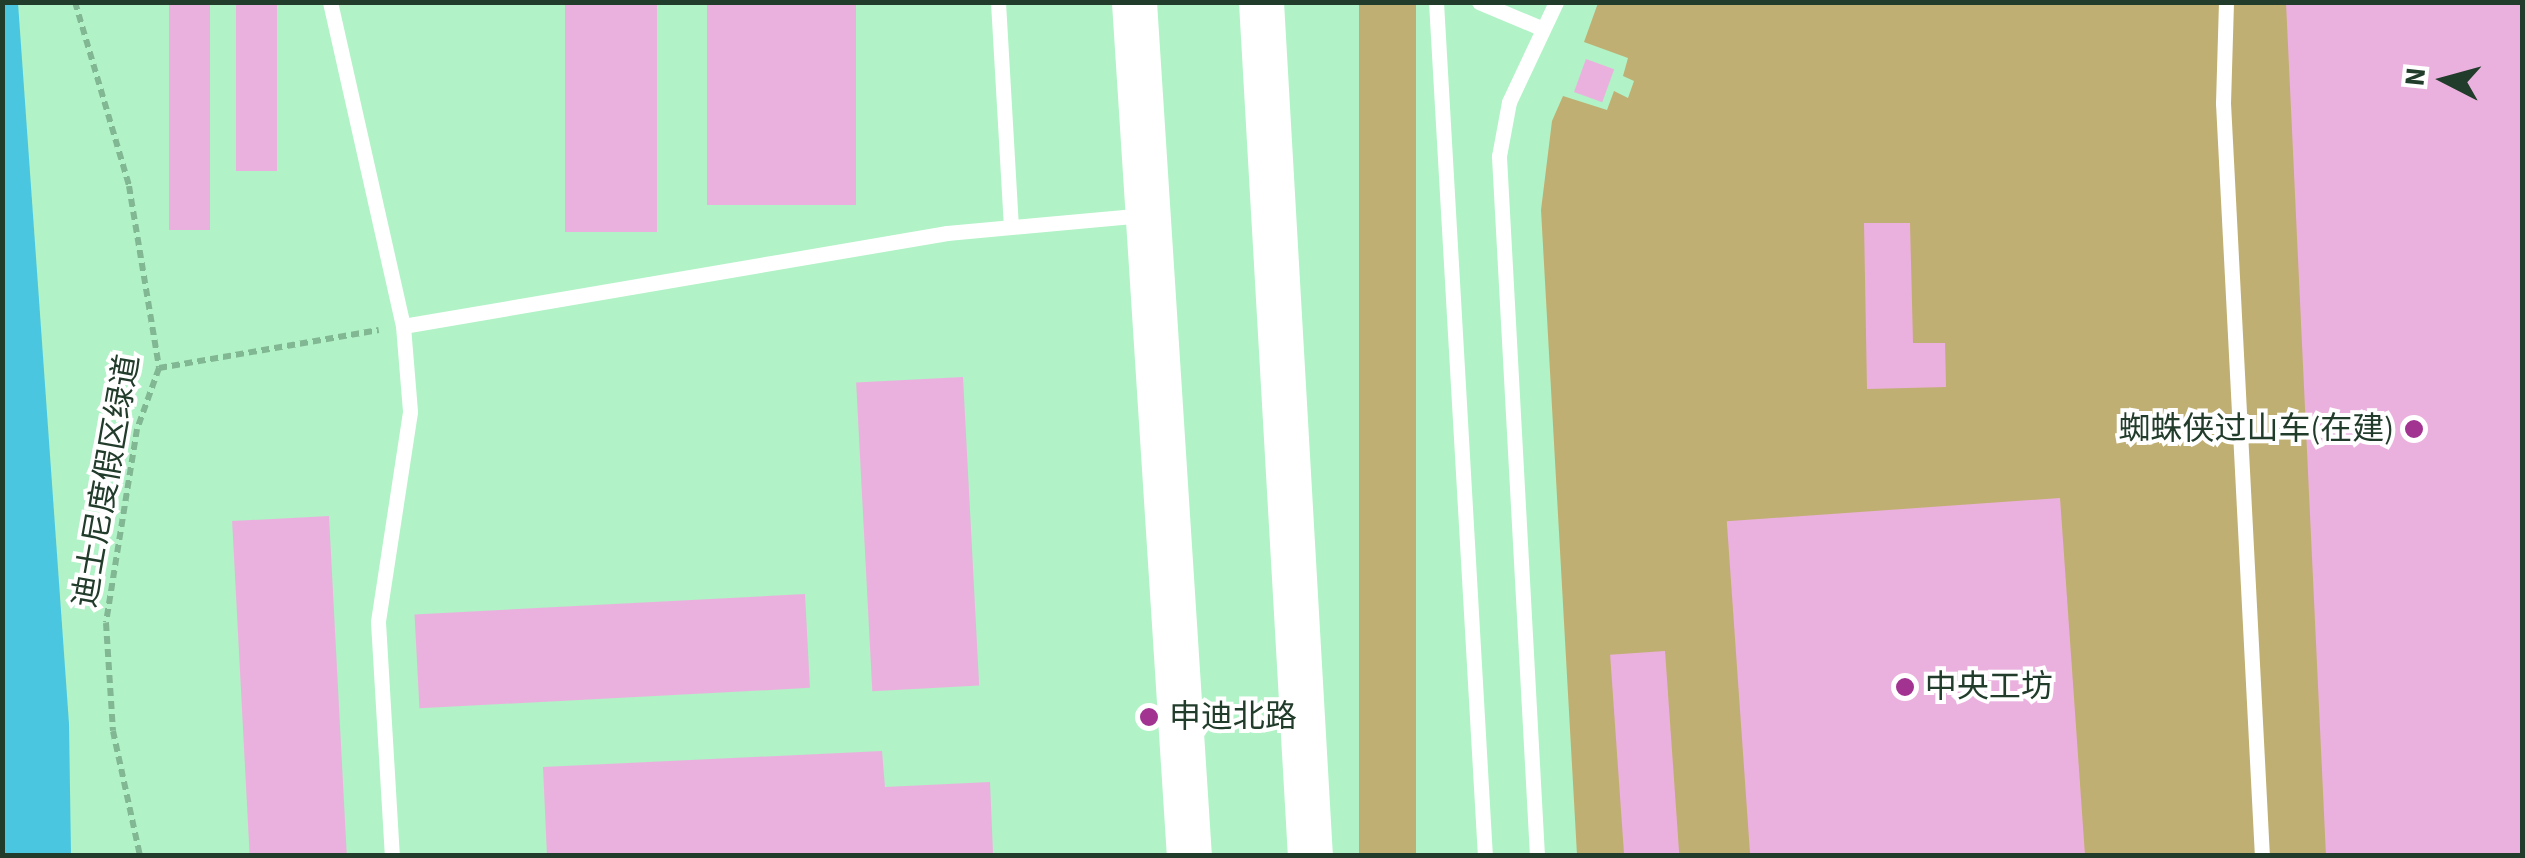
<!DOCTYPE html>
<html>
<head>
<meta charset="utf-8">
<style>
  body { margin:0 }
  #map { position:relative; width:2525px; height:858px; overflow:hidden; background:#b1f2c6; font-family:"Source Sans 3","Noto Sans SC",sans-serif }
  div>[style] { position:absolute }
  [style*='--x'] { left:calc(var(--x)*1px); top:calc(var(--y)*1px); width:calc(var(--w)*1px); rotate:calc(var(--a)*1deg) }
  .green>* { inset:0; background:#c0af73; transform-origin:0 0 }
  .water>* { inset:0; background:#4ac6e1 }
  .building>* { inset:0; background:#ebb1de; transform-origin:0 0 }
  .path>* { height:6px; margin-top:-3px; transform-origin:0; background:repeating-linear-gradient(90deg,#82b794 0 8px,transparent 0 13px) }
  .lane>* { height:15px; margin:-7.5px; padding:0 7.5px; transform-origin:7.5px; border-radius:7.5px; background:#fff }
  .secondary>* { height:45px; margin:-22.5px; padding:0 22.5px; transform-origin:22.5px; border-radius:22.5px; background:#fff }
  .dots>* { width:28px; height:28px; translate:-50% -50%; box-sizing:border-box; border:5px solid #fff; border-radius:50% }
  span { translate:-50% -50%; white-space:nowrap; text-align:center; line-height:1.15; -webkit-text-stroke:8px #fff; paint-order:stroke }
  .poi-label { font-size:32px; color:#223c2b }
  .right { translate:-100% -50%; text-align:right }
  .left { translate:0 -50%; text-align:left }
  .street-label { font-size:32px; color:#223c2b }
  .frame { position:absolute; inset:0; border:5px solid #223c2b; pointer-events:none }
  .north { position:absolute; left:2395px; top:30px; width:100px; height:100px; -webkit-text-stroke:8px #fff; paint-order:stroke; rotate:276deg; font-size:28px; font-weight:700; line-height:40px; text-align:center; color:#223c2b }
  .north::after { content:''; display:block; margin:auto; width:35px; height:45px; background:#223c2b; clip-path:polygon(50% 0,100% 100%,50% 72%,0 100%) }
</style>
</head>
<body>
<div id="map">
  <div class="green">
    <i style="left:1359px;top:3px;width:57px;height:854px"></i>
    <i style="clip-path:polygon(1598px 3px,2522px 3px,2522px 855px,1577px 855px,1541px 210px,1552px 121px,1563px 96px,1607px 110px,1614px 91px,1628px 98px,1634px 81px,1623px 76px,1628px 58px,1584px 42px)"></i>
  </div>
  <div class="water">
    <i style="clip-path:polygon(2px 3px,18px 3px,69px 724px,71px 855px,3px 855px)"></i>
  </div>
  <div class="building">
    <i style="left:169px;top:2px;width:41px;height:228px"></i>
    <i style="left:236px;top:2px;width:41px;height:169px"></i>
    <i style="left:565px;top:2px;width:92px;height:230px"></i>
    <i style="left:707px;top:2px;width:149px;height:203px"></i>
    <i style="clip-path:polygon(2286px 2px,2522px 2px,2522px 856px,2326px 856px)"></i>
    <i style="left:1586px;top:59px;width:30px;height:35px;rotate:20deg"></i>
    <i style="clip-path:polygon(1864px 223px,1910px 223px,1913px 343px,1945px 343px,1946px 387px,1867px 389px)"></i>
    <i style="left:963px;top:377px;width:309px;height:107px;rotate:87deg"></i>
    <i style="left:2060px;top:498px;width:359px;height:334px;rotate:86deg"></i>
    <i style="left:329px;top:516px;width:341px;height:97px;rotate:87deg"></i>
    <i style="left:805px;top:594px;width:94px;height:391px;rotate:87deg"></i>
    <i style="left:1665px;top:651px;width:205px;height:55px;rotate:86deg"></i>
    <i style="clip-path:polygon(882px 751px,885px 787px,990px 782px,993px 853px,547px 856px,543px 767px)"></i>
  </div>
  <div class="path">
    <i style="--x:75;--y:2;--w:192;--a:73.6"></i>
    <i style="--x:129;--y:186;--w:184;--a:80.6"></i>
    <i style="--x:159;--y:368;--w:65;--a:109.8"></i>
    <i style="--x:137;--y:429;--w:196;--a:99.1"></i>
    <i style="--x:106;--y:623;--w:108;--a:86.3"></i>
    <i style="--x:113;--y:731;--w:128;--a:77.8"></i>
    <i style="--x:159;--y:368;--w:223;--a:-9.8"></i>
  </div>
  <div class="lane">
    <i style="--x:330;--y:2;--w:332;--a:77.3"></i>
    <i style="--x:403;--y:326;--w:86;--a:85.3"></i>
    <i style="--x:410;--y:412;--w:212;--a:98.7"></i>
    <i style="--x:378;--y:622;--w:234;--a:86.6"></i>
    <i style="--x:998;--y:2;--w:225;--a:86.7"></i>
    <i style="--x:1436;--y:2;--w:855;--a:86.72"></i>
    <i style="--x:1479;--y:2;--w:67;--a:22.8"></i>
    <i style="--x:2226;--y:2;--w:101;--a:91.7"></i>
    <i style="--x:2223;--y:103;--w:754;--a:87.04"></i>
    <i style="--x:403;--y:326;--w:552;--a:-9.7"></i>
    <i style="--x:947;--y:233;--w:197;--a:-5.2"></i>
    <i style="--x:1537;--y:856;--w:701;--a:-93.11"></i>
    <i style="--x:1499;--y:156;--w:55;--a:-79.5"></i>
    <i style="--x:1509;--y:102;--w:110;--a:-64.8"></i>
  </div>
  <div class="secondary">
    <i style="--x:1134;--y:2;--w:856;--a:86.32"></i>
    <i style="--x:1261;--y:2;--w:855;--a:86.72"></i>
  </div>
  <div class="dots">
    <i style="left:2414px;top:429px;background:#a23391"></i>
    <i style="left:1905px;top:687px;background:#a23391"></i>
    <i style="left:1149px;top:717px;background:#a23391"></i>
  </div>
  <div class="poi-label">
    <span class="right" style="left:2394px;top:429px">蜘蛛侠过山车(在建)</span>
    <span class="left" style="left:1925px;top:687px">中央工坊</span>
    <span class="left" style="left:1169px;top:717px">申迪北路</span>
  </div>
  <div class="street-label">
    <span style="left:107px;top:481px;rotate:-80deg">迪士尼度假区绿道</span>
  </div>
  <div class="frame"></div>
  <div class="north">N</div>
</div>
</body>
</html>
